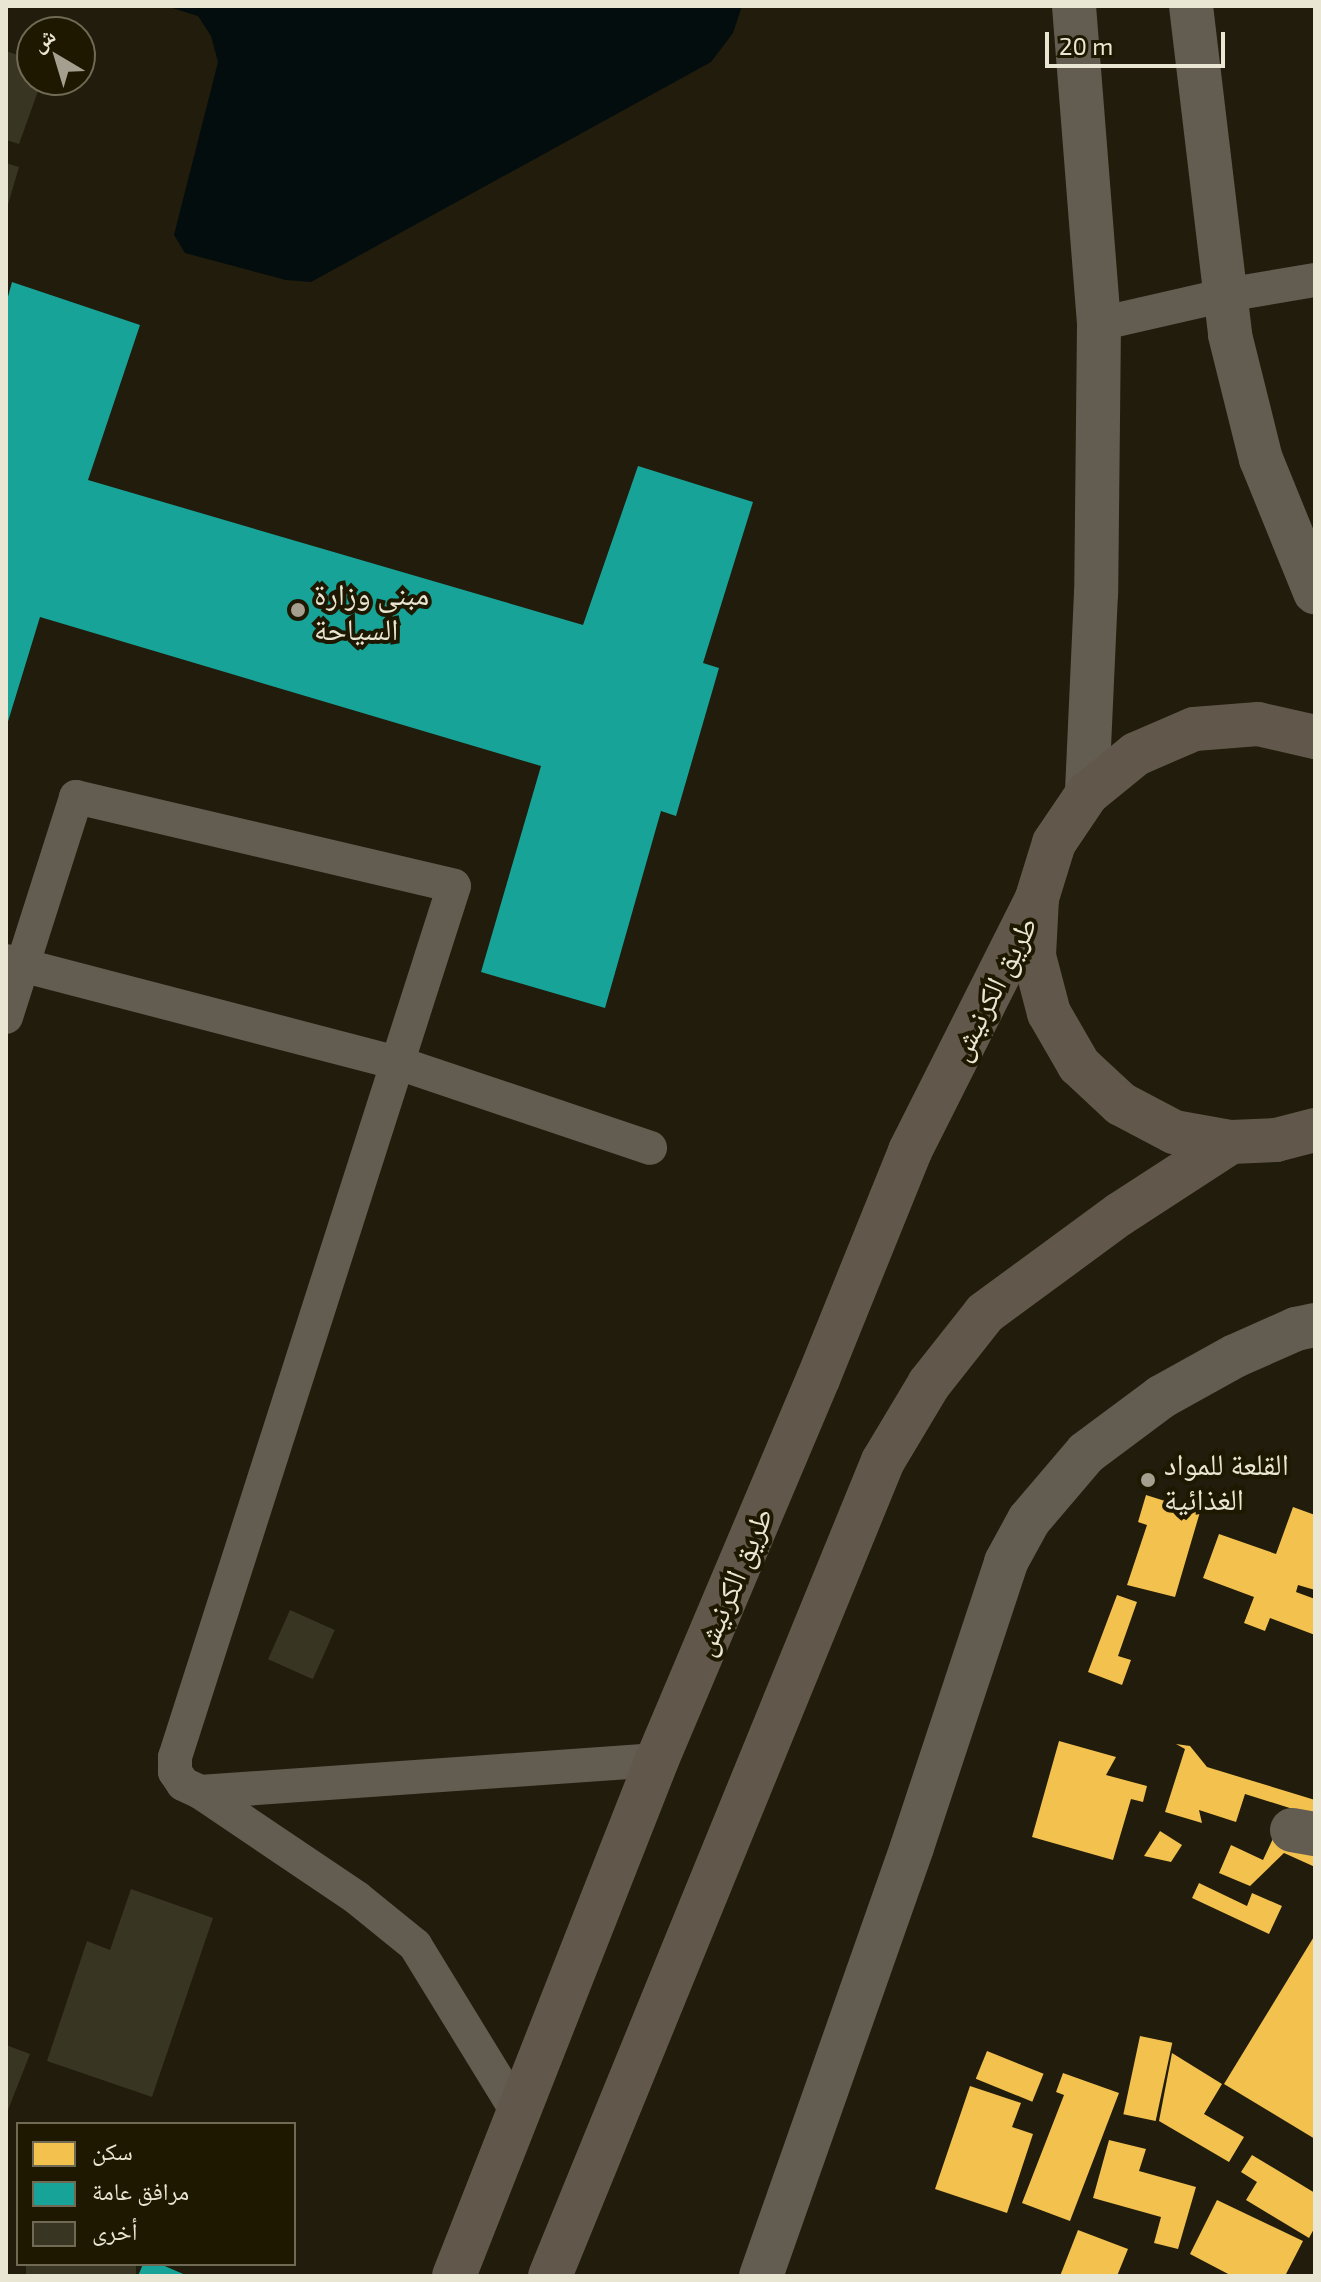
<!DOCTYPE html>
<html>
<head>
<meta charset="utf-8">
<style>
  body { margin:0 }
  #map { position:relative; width:1321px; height:2282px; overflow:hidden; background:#211c0b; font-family:"Exo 2","Noto Naskh Arabic",sans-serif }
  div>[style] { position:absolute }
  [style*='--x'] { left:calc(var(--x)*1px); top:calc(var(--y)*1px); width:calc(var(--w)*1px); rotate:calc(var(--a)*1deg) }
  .water>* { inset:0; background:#030d0d }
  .homes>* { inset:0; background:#f2c14e; transform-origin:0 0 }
  .public>* { inset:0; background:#17a398 }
  .building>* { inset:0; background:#393523; transform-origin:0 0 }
  .lane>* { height:34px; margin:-17px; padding:0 17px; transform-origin:17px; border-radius:17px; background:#635c51 }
  .street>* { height:44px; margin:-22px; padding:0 22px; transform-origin:22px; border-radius:22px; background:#635c51 }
  .highway>* { height:44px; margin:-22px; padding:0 22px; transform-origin:22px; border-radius:22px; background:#61584b }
  .dots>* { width:22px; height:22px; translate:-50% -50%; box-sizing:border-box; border:4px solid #1f1800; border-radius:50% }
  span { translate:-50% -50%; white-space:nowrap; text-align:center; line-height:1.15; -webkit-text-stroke:8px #1f1800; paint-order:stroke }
  .poi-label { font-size:30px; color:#eae6d4 }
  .left { translate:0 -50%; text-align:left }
  .street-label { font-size:30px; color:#eae6d4 }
  .frame { position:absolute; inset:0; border:8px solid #eae6d4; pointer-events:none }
  .legend { position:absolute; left:16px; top:2122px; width:280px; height:144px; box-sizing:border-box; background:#1f1800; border:2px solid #706a55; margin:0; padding:10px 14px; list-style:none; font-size:24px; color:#eae6d4 }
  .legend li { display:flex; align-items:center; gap:16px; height:40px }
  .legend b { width:40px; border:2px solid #706a55 }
  .north { position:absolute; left:16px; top:16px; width:80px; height:80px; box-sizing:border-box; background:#1f1800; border:2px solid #706a55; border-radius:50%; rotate:322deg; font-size:22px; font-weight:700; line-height:32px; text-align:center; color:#eae6d4 }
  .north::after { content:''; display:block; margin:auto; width:28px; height:36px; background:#a49f8e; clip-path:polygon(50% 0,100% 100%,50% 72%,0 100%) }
  .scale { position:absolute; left:1045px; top:32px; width:180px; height:36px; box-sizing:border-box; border:4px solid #eae6d4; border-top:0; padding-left:10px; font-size:24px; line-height:28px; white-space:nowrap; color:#eae6d4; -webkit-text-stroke:6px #1f1800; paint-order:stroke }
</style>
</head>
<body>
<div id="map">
  <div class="water">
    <i style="clip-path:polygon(166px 6px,742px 6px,733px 33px,711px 62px,311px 282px,286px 280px,185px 253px,174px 235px,218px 62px,211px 36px,198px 16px)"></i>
  </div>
  <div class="homes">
    <i style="clip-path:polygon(1146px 1495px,1200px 1512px,1175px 1597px,1127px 1585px,1147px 1525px,1138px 1522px)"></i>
    <i style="clip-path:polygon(1293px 1507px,1315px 1515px,1315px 1590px,1298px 1585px,1296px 1592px,1315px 1599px,1315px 1635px,1270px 1618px,1265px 1631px,1244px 1623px,1254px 1597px,1203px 1578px,1219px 1534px,1276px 1554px)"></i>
    <i style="clip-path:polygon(1117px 1595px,1137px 1602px,1118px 1656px,1131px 1660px,1122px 1685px,1088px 1672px)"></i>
    <i style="clip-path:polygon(1059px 1741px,1116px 1757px,1106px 1775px,1147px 1786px,1143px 1802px,1131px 1799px,1113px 1860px,1032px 1837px)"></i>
    <i style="clip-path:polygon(1176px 1744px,1190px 1746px,1207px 1767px,1315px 1800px,1315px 1816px,1245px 1794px,1236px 1822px,1199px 1810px,1202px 1823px,1165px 1812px,1185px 1749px)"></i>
    <i style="clip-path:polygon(1278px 1828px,1315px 1845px,1315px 1867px,1284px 1853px,1250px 1886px,1219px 1873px,1231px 1845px,1263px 1860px)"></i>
    <i style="clip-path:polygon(1160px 1831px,1182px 1845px,1171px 1862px,1144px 1856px)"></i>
    <i style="clip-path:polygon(1199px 1883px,1247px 1906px,1252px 1893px,1282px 1906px,1269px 1934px,1192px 1898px)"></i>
    <i style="clip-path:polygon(1315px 1935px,1315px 2139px,1224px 2084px)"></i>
    <i style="left:1140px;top:2036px;width:33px;height:80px;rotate:12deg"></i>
    <i style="left:987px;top:2051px;width:61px;height:30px;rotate:22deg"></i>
    <i style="clip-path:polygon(1172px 2053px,1222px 2084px,1204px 2114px,1244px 2137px,1229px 2162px,1159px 2121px)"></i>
    <i style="clip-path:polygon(1063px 2073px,1119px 2093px,1070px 2221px,1022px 2203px,1064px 2095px,1056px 2092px)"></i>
    <i style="clip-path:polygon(970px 2086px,1021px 2103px,1012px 2127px,1033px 2134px,1007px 2213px,935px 2189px)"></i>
    <i style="clip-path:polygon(1109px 2140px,1146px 2149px,1139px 2171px,1196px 2187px,1178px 2249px,1154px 2243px,1161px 2217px,1093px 2198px)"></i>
    <i style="clip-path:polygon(1252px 2155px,1315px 2193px,1315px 2227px,1309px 2238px,1246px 2200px,1257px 2182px,1241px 2172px)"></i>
    <i style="clip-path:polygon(1217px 2200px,1303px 2241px,1285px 2276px,1232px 2276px,1190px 2254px)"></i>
    <i style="clip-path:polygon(1078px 2230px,1128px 2249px,1117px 2276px,1060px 2276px)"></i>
  </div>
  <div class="public">
    <i style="clip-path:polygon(12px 282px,140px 325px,88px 480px,583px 625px,638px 466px,753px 502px,703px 663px,719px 668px,676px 816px,661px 811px,605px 1008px,481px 972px,541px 766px,40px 617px,6px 728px,6px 304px)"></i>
    <i style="clip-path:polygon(143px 2264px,160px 2264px,188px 2276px,138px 2276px)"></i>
  </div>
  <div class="building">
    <i style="clip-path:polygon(6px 51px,32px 60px,32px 80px,42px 80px,19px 144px,6px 140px)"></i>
    <i style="clip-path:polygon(6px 163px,19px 167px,7px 208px,6px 208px)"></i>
    <i style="left:290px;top:1610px;width:49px;height:54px;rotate:24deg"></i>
    <i style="clip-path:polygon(131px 1889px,213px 1918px,152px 2097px,47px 2061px,87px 1941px,110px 1950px)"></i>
    <i style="clip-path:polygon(6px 2045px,30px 2054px,6px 2115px)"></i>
    <i style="left:26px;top:2264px;width:110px;height:13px"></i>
  </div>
  <div class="lane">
    <i style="--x:1099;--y:324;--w:130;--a:-12.9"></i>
    <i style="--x:1226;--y:295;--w:90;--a:-9.6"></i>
    <i style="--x:6;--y:961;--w:405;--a:14.6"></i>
    <i style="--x:398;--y:1063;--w:266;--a:18.6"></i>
    <i style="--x:6;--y:1017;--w:231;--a:-72.3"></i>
    <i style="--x:76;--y:797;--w:388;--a:13.2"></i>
    <i style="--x:454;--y:886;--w:915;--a:107.76"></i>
    <i style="--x:175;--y:1757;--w:15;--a:90"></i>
    <i style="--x:175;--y:1772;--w:14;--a:56"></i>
    <i style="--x:183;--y:1784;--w:19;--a:25"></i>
    <i style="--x:200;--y:1792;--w:189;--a:34"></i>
    <i style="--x:357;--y:1898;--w:75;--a:39"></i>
    <i style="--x:415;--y:1945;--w:193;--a:58.5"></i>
    <i style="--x:200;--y:1792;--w:458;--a:-4"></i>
  </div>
  <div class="street">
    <i style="--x:1074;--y:6;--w:319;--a:85.5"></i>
    <i style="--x:1099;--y:324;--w:269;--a:90.6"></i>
    <i style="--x:1096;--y:593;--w:201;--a:92.6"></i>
    <i style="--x:1191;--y:6;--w:331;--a:83.2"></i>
    <i style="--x:1230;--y:335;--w:128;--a:76"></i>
    <i style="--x:1261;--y:459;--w:144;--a:67.9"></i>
    <i style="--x:1292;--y:1830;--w:23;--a:10"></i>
    <i style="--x:761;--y:2276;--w:455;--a:-70.6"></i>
    <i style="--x:912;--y:1847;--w:300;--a:-71.7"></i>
    <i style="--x:1006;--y:1562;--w:48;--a:-61.3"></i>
    <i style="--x:1029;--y:1520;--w:88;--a:-49.6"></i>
    <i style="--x:1086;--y:1453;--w:94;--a:-36.7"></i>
    <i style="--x:1161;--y:1397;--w:85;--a:-29"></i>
    <i style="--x:1235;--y:1356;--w:67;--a:-23.9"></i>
    <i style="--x:1296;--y:1329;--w:19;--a:-12"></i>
  </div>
  <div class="highway">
    <i style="--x:1315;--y:737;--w:58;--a:-167.2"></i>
    <i style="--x:1258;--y:724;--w:64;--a:175.5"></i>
    <i style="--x:1194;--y:729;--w:63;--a:156.7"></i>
    <i style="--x:1136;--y:754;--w:63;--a:140.8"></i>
    <i style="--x:1087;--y:794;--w:59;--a:124"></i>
    <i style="--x:1054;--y:843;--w:58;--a:107.2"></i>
    <i style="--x:1037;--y:898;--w:58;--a:93"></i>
    <i style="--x:1034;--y:956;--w:59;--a:75.3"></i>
    <i style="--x:1049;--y:1013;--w:60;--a:60"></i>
    <i style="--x:1079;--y:1065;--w:57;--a:42.9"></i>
    <i style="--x:1121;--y:1104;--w:60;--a:27.8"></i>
    <i style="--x:1174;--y:1132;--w:58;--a:10"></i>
    <i style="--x:1231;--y:1142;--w:45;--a:-2.5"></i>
    <i style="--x:1276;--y:1140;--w:40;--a:-14.4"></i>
    <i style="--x:454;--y:2276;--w:554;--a:-68.52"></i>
    <i style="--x:657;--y:1760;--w:414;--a:-67.1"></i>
    <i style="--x:818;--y:1379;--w:246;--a:-68"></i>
    <i style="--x:910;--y:1151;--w:283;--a:-63.3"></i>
    <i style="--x:550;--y:2276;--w:880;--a:-67.78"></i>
    <i style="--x:883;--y:1461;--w:90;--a:-59.1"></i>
    <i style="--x:929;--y:1384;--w:90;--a:-51.7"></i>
    <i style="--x:985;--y:1313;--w:167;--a:-36.3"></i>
    <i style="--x:1120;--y:1214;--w:132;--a:-33"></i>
  </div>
  <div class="dots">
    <i style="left:298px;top:610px;background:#a49f8e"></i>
    <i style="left:1148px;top:1480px;background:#a49f8e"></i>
  </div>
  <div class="poi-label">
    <span class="left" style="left:314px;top:610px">مبنى وزارة<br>السياحة</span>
    <span class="left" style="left:1164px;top:1480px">القلعة للمواد<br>الغذائية</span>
  </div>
  <div class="street-label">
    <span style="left:992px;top:988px;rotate:-63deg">طريق الكرنيش</span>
    <span style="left:732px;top:1581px;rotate:-67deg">طريق الكرنيش</span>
  </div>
  <div class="frame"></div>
  <ul class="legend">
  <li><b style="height:22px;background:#f2c14e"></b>سكن</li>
  <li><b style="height:22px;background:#17a398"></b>مرافق عامة</li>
  <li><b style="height:22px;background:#393523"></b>أخرى</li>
  </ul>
  <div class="north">ش</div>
  <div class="scale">20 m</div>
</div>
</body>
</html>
